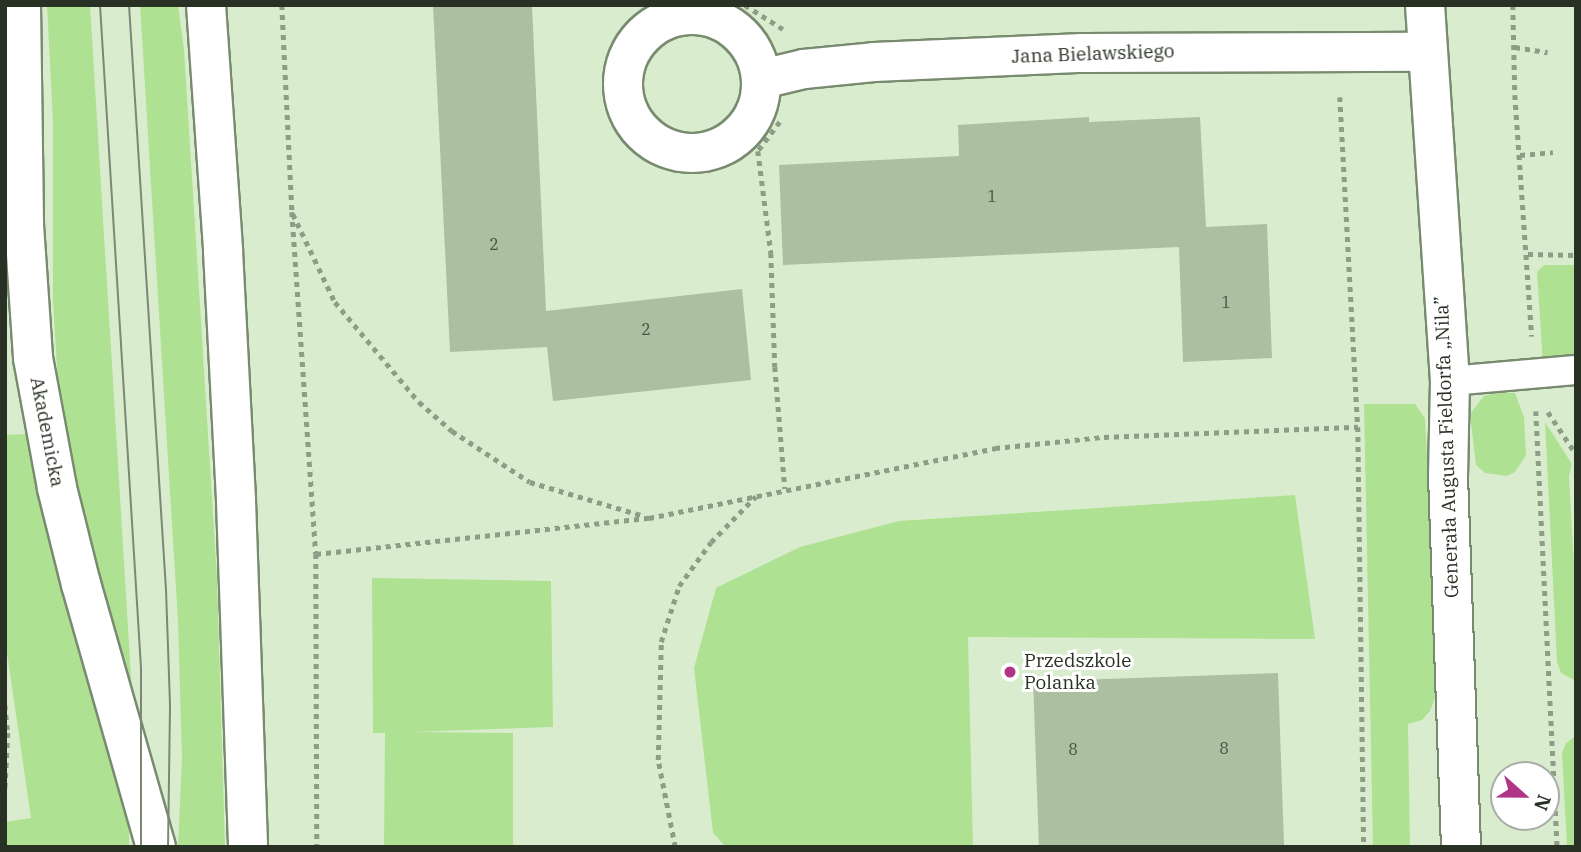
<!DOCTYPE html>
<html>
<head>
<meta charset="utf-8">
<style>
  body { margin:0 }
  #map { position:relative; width:1581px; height:852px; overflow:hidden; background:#d9edce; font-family:"IBM Plex Serif",serif }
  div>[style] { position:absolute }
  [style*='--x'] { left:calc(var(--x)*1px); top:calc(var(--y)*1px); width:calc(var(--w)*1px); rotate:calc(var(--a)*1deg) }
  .green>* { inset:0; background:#aee191 }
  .building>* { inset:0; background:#acbfa1; transform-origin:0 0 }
  .path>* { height:4.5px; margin-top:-2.25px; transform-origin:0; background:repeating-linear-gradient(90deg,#8e9d86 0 5px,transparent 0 10px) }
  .roads { filter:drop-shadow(2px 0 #798b6f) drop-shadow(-2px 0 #798b6f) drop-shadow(0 2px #798b6f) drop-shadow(0 -2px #798b6f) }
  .lane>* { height:28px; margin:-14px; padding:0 14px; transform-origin:14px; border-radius:14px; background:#fff }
  .street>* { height:38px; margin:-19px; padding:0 19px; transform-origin:19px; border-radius:19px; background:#fff }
  .street>.ring { margin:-19px; padding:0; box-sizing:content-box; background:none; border:38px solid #fff; border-radius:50% }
  .secondary>* { height:38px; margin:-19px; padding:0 19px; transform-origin:19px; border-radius:19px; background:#fff }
  .tram>* { height:2px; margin:-1px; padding:0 1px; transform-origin:1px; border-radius:1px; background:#7b8874 }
  .dots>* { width:19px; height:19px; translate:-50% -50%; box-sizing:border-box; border:4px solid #fff; border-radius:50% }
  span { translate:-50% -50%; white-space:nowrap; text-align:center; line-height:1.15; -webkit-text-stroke:6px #fff; paint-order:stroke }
  .number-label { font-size:16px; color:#4a5444 }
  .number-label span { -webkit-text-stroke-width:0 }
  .street-label { font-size:19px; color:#293125 }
  .poi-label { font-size:19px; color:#293125 }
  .left { translate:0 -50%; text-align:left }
  .frame { position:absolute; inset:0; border:7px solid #293125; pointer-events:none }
  .north { position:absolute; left:1490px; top:761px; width:70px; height:70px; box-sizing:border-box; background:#fff; border:2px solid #a9ada8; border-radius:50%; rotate:111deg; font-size:19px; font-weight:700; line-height:28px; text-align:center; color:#293125 }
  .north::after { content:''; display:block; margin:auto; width:24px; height:32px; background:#b13587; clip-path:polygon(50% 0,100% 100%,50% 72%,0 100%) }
</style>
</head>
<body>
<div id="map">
  <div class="green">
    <i style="clip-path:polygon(47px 5px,90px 5px,132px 693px,89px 539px,58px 385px,53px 300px,53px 123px)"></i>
    <i style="clip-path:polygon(140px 5px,178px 5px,184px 49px,217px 578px,225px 847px,178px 847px,182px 758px,178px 622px)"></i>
    <i style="clip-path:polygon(1544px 265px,1576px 265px,1576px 359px,1543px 364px,1537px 272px)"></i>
    <i style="clip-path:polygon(1496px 393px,1515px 393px,1524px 417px,1526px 455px,1515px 472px,1507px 476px,1485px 473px,1476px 465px,1470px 414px,1484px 396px)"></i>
    <i style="clip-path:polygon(1364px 404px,1415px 404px,1425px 418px,1439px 688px,1430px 711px,1422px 720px,1408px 724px,1410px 847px,1373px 847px)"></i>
    <i style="clip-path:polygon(1545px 422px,1572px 464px,1569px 476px,1576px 603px,1576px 681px,1561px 673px,1557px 662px)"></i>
    <i style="clip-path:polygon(27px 434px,63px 598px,129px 828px,129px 847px,5px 847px,5px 822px,31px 818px,5px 639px,5px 435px)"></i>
    <i style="clip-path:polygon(1295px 495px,1315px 639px,968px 637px,973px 847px,726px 847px,713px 833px,694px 668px,716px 588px,800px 547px,899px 521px)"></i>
    <i style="clip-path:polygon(372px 578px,551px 581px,553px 727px,411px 732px,513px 733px,513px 847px,384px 847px,385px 733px,373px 733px)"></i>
    <i style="clip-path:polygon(1576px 736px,1576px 847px,1567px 847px,1562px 753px,1566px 743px)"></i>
  </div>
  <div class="building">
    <i style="clip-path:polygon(433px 5px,532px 5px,546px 311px,742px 289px,751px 380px,553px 401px,547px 347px,450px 352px)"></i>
    <i style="clip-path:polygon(1089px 117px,1089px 122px,1200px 117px,1206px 227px,1267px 224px,1272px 358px,1183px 362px,1179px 247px,783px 265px,779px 165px,959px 156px,958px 125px)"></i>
    <i style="left:1278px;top:673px;width:174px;height:245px;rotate:88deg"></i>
  </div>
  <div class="path">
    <i style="--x:282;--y:5;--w:207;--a:87.2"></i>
    <i style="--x:292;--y:212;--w:343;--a:86"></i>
    <i style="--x:316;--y:554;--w:293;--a:89.8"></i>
    <i style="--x:745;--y:5;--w:45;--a:32.3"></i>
    <i style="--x:1513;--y:5;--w:90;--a:88.7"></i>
    <i style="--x:1515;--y:95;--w:242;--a:86"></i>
    <i style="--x:1515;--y:47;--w:33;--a:9"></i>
    <i style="--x:1340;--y:97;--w:330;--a:86.9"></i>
    <i style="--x:1358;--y:427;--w:420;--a:89.2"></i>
    <i style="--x:780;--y:122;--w:36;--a:127"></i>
    <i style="--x:758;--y:151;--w:103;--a:82.7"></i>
    <i style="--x:771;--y:253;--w:114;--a:88"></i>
    <i style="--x:775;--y:367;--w:122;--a:85.3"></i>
    <i style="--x:1520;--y:155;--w:33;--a:-5"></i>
    <i style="--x:293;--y:214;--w:98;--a:64.5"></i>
    <i style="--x:335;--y:302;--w:131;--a:50"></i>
    <i style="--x:419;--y:402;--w:44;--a:41.3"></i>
    <i style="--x:452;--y:431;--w:93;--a:33.2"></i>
    <i style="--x:530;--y:482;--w:119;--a:16.6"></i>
    <i style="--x:1528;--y:254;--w:48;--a:1.2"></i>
    <i style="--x:1536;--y:411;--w:437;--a:87.2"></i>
    <i style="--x:1548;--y:412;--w:50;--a:56.3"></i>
    <i style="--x:316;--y:554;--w:335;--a:-6.2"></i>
    <i style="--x:649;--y:518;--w:353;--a:-11.4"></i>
    <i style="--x:995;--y:448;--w:110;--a:-5.8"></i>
    <i style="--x:1104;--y:437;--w:254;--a:-2.3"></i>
    <i style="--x:5;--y:705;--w:28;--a:84"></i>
    <i style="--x:8;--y:733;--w:60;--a:92.9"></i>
    <i style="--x:675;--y:847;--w:89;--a:-101.1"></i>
    <i style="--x:658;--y:760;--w:118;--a:-88.5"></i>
    <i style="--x:661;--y:642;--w:59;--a:-72.2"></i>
    <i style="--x:679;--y:586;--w:54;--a:-54"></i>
    <i style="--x:711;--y:542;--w:64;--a:-45.6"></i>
  </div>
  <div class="roads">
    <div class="lane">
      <i style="--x:1450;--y:381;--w:126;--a:-5"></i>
    </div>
    <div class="street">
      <i style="--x:1425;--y:5;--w:377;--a:86.2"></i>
      <i style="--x:1450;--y:381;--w:94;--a:91.2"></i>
      <i style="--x:1448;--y:475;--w:372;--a:88"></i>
      <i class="ring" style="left:623px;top:15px;width:100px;height:100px"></i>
      <i style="--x:762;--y:79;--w:43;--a:-13.4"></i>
      <i style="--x:804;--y:69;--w:70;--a:-5.7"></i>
      <i style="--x:874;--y:62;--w:209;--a:-2.5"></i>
      <i style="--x:1083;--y:53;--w:344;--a:-0.2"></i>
    </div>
    <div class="secondary">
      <i style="--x:21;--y:5;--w:220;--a:89.2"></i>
      <i style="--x:24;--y:225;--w:133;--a:86.1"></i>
      <i style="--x:33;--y:358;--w:132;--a:79.5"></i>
      <i style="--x:57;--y:488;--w:99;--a:76"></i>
      <i style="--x:81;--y:584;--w:273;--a:74.1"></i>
      <i style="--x:206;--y:5;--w:247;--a:86"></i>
      <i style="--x:223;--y:251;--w:250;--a:87"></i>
      <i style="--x:236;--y:501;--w:346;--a:88"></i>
    </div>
  </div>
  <div class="tram">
    <i style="--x:100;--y:5;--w:664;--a:86.46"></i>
    <i style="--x:141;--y:668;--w:179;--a:90"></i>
    <i style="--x:129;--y:5;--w:586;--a:86.38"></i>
    <i style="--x:166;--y:590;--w:116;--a:88"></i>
    <i style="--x:170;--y:706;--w:141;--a:90.8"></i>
  </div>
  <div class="dots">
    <i style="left:1010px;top:672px;background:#b13587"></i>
  </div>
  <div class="number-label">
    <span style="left:992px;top:196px">1</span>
    <span style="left:494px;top:244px">2</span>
    <span style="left:1226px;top:302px">1</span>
    <span style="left:646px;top:329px">2</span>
    <span style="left:1224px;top:748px">8</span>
    <span style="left:1073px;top:749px">8</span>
  </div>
  <div class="street-label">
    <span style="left:1093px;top:54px;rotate:-2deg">Jana Bielawskiego</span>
    <span style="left:47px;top:432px;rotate:79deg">Akademicka</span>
    <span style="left:1447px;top:447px;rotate:-92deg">Generała Augusta Fieldorfa „Nila”</span>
  </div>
  <div class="poi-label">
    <span class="left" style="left:1024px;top:672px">Przedszkole<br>Polanka</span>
  </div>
  <div class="frame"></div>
  <div class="north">N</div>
</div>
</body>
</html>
